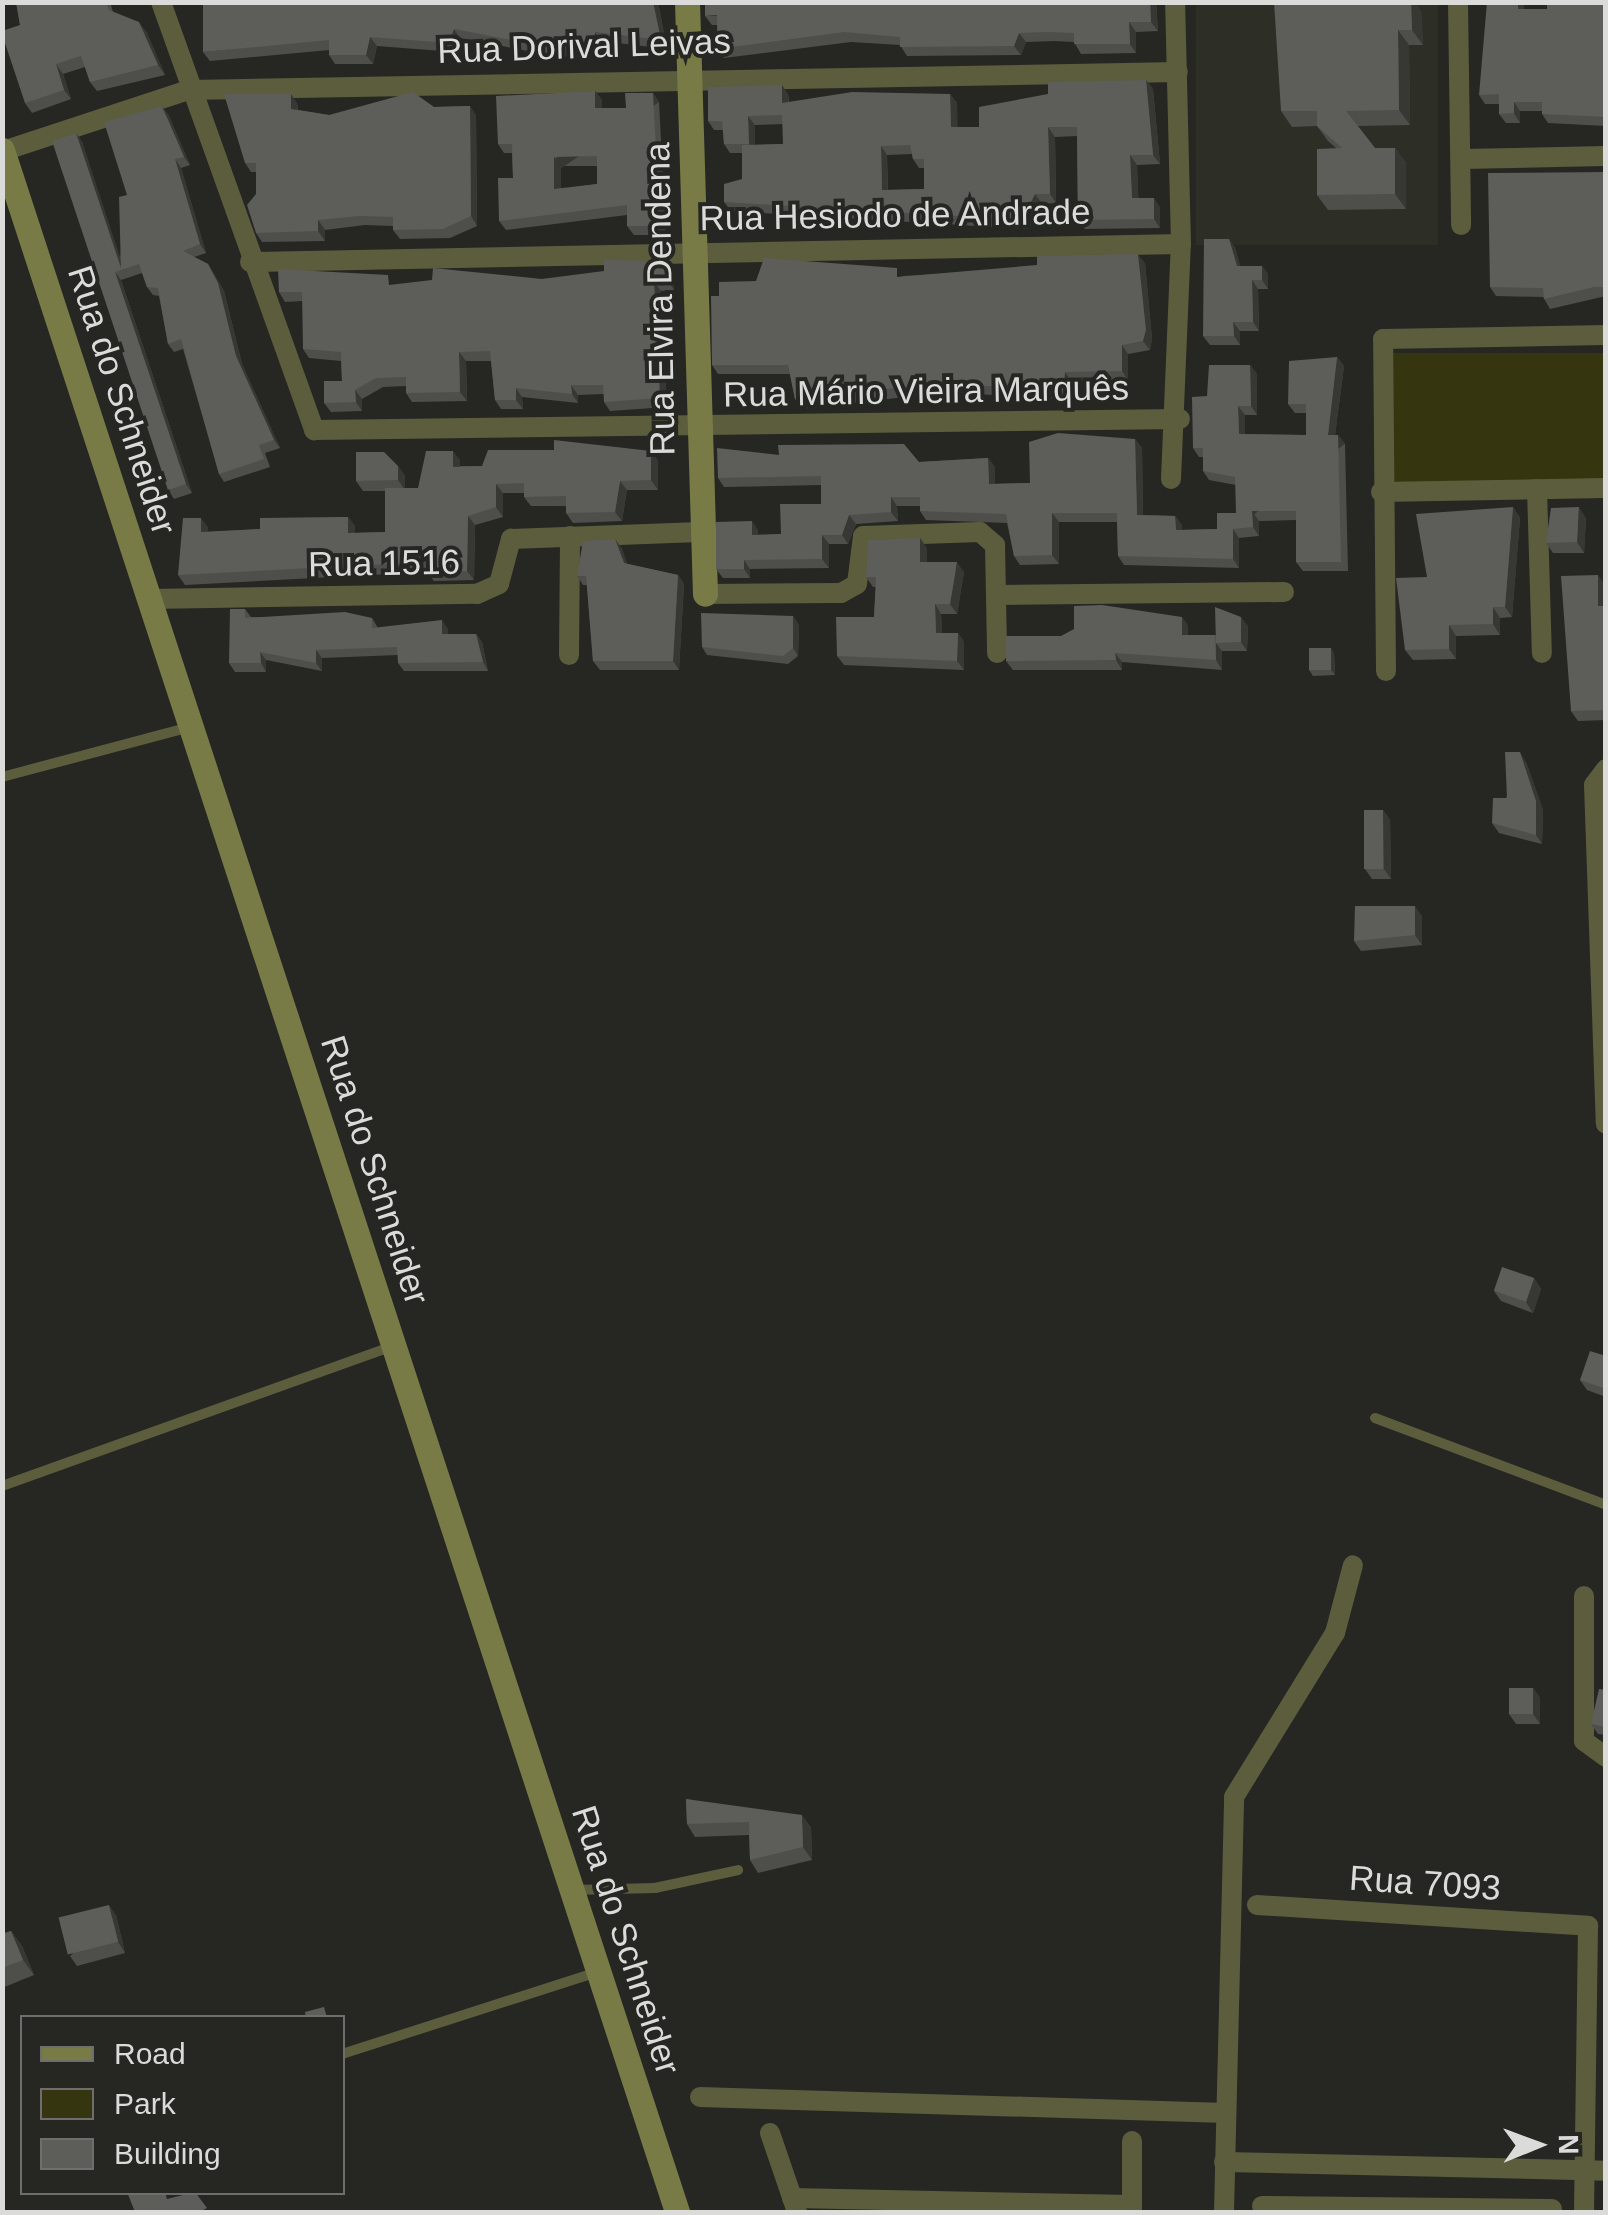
<!DOCTYPE html>
<html>
<head>
<meta charset="utf-8">
<style>
  body { margin:0 }
  #map { position:relative; width:1608px; height:2215px; overflow:hidden; background:#262623; font-family:Helvetica,sans-serif }
  div>[style] { position:absolute }
  [style*='--x'] { left:calc(var(--x)*1px); top:calc(var(--y)*1px); width:calc(var(--w)*1px); rotate:calc(var(--a)*1deg) }
  .built>* { inset:0; background:#2d2e25; transform-origin:0 0 }
  .green>* { inset:0; background:#35360f; transform-origin:0 0 }
  .lane>* { height:10px; margin:-5px; padding:0 5px; transform-origin:5px; border-radius:5px; background:#5b5d3c }
  .street>* { height:20px; margin:-10px; padding:0 10px; transform-origin:10px; border-radius:10px; background:#5b5d3c }
  .secondary>* { height:25px; margin:-12.5px; padding:0 12.5px; transform-origin:12.5px; border-radius:12.5px; background:#797b47 }
  .wall>* { inset:0; background:#4e4e4b }
  .shaded-wall>* { inset:0; background:#373734; transform-origin:0 0 }
  .building>* { inset:0; background:#5d5d5a; transform-origin:0 0 }
  span { translate:-50% -50%; white-space:nowrap; text-align:center; line-height:1.15; -webkit-text-stroke:8px #262623; paint-order:stroke }
  .street-label { font-size:35px; color:#dbdbd9 }
  .frame { position:absolute; inset:0; border:5px solid #dbdbd9; pointer-events:none }
  .legend { position:absolute; left:20px; top:2015px; width:325px; height:180px; box-sizing:border-box; background:#262623; border:2px solid #6e6e6c; margin:0; padding:12px 18px; list-style:none; font-size:30px; color:#dbdbd9 }
  .legend li { display:flex; align-items:center; gap:20px; height:50px }
  .legend b { width:50px; border:2px solid #6e6e6c }
  .north { position:absolute; left:1488px; top:2095px; width:100px; height:100px; -webkit-text-stroke:8px #262623; paint-order:stroke; rotate:89deg; font-size:28px; font-weight:700; line-height:40px; text-align:center; color:#dbdbd9 }
  .north::after { content:''; display:block; margin:auto; width:35px; height:45px; background:#dbdbd9; clip-path:polygon(50% 0,100% 100%,50% 72%,0 100%) }
</style>
</head>
<body>
<div id="map">
  <div class="built">
    <i style="left:1196px;top:3px;width:242px;height:242px"></i>
  </div>
  <div class="green">
    <i style="left:1605px;top:353px;width:129px;height:216px;rotate:90deg"></i>
  </div>
  <div class="lane">
    <i style="--x:2;--y:777;--w:195;--a:-14.9"></i>
    <i style="--x:1375;--y:1418;--w:247;--a:20.6"></i>
    <i style="--x:2;--y:1486;--w:412;--a:-19.7"></i>
    <i style="--x:573;--y:1890;--w:82;--a:-1.4"></i>
    <i style="--x:655;--y:1888;--w:85;--a:-12.2"></i>
    <i style="--x:342;--y:2054;--w:269;--a:-17.8"></i>
  </div>
  <div class="street">
    <i style="--x:161;--y:2;--w:455;--a:70.3"></i>
    <i style="--x:314;--y:430;--w:866;--a:-0.73"></i>
    <i style="--x:1458;--y:2;--w:223;--a:89.2"></i>
    <i style="--x:3;--y:151;--w:196;--a:-18.2"></i>
    <i style="--x:189;--y:90;--w:989;--a:-1.04"></i>
    <i style="--x:1462;--y:159;--w:144;--a:-1.2"></i>
    <i style="--x:250;--y:262;--w:931;--a:-1.11"></i>
    <i style="--x:1171;--y:479;--w:235;--a:-87.6"></i>
    <i style="--x:1181;--y:244;--w:242;--a:-91.4"></i>
    <i style="--x:1537;--y:489;--w:164;--a:88.3"></i>
    <i style="--x:1381;--y:492;--w:225;--a:-1"></i>
    <i style="--x:705;--y:594;--w:136;--a:-0.4"></i>
    <i style="--x:841;--y:593;--w:18;--a:-29"></i>
    <i style="--x:857;--y:584;--w:48;--a:-82.9"></i>
    <i style="--x:863;--y:536;--w:117;--a:-2"></i>
    <i style="--x:980;--y:532;--w:20;--a:41"></i>
    <i style="--x:995;--y:545;--w:108;--a:88.9"></i>
    <i style="--x:996;--y:595;--w:288;--a:-0.6"></i>
    <i style="--x:150;--y:599;--w:327;--a:-0.9"></i>
    <i style="--x:477;--y:594;--w:24;--a:-24"></i>
    <i style="--x:499;--y:584;--w:47;--a:-75.1"></i>
    <i style="--x:511;--y:539;--w:189;--a:-2.1"></i>
    <i style="--x:569;--y:655;--w:119;--a:-89.5"></i>
    <i style="--x:1386;--y:671;--w:332;--a:-90.5"></i>
    <i style="--x:1383;--y:339;--w:223;--a:-1"></i>
    <i style="--x:1606;--y:769;--w:20;--a:127"></i>
    <i style="--x:1594;--y:785;--w:339;--a:88"></i>
    <i style="--x:1584;--y:1596;--w:145;--a:90"></i>
    <i style="--x:1584;--y:1741;--w:27;--a:36"></i>
    <i style="--x:1257;--y:1905;--w:332;--a:3.6"></i>
    <i style="--x:1588;--y:1926;--w:286;--a:90.8"></i>
    <i style="--x:700;--y:2097;--w:526;--a:1.74"></i>
    <i style="--x:770;--y:2133;--w:83;--a:71.1"></i>
    <i style="--x:1132;--y:2141;--w:71;--a:90"></i>
    <i style="--x:1224;--y:2162;--w:382;--a:1.3"></i>
    <i style="--x:792;--y:2198;--w:340;--a:1.2"></i>
    <i style="--x:1262;--y:2206;--w:290;--a:0.6"></i>
    <i style="--x:1224;--y:2212;--w:415;--a:-88.6"></i>
    <i style="--x:1234;--y:1797;--w:193;--a:-58.4"></i>
    <i style="--x:1335;--y:1633;--w:70;--a:-75.2"></i>
  </div>
  <div class="secondary">
    <i style="--x:687;--y:2;--w:592;--a:88.26"></i>
    <i style="--x:2;--y:150;--w:2170;--a:71.87"></i>
  </div>
  <div class="wall">
    <i style="clip-path:polygon(16px 2px,110px 2px,113px 12px,146px 31px,165px 75px,97px 91px,90px 82px,85px 67px,63px 74px,71px 99px,32px 113px,25px 103px,20px 25px)"></i>
    <i style="clip-path:polygon(658px 2px,667px 49px,601px 41px,599px 56px,559px 57px,460px 38px,455px 52px,377px 46px,373px 64px,335px 64px,329px 55px,329px 50px,210px 61px,203px 52px)"></i>
    <i style="clip-path:polygon(1156px 2px,1158px 31px,1136px 32px,1136px 53px,1081px 54px,1074px 42px,1054px 41px,1026px 42px,1021px 55px,907px 56px,900px 45px,851px 42px,724px 58px,718px 49px,717px 25px,712px 25px,705px 16px)"></i>
    <i style="clip-path:polygon(1328px 2px,1328px 5px,1352px 5px,1352px 2px,1415px 2px,1421px 12px,1423px 45px,1409px 45px,1410px 125px,1358px 126px,1375px 148px,1395px 148px,1406px 163px,1406px 209px,1328px 210px,1317px 195px,1336px 148px,1328px 141px,1317px 126px,1292px 127px,1281px 111px)"></i>
    <i style="clip-path:polygon(1524px 2px,1524px 9px,1547px 9px,1606px 2px,1606px 126px,1548px 123px,1542px 114px,1542px 111px,1520px 111px,1520px 123px,1506px 123px,1499px 114px,1499px 104px,1485px 104px,1479px 95px)"></i>
    <i style="clip-path:polygon(evenodd,1146px 80px,1153px 89px,1160px 164px,1137px 165px,1138px 198px,1160px 207px,1160px 228px,1085px 229px,1078px 220px,1077px 136px,1055px 137px,1056px 203px,1042px 204px,1028px 229px,731px 211px,724px 202px,742px 179px,742px 153px,730px 153px,724px 144px,723px 130px,714px 130px,708px 121px,788px 94px,789px 102px,950px 94px,957px 103px,957px 127px,979px 127px,1146px 80px,783px 124px,783px 144px,755px 145px,755px 125px,783px 124px,1146px 80px,912px 154px,913px 159px,919px 168px,924px 168px,924px 189px,888px 190px,887px 155px,912px 154px)"></i>
    <i style="clip-path:polygon(evenodd,595px 91px,602px 100px,602px 108px,626px 108px,653px 93px,659px 102px,666px 235px,634px 235px,627px 226px,627px 215px,506px 230px,499px 221px,513px 178px,512px 153px,504px 153px,498px 144px,595px 91px,561px 166px,597px 166px,597px 184px,561px 189px,561px 166px)"></i>
    <i style="clip-path:polygon(297px 103px,298px 110px,329px 115px,434px 107px,470px 106px,476px 116px,477px 226px,450px 238px,400px 239px,393px 230px,393px 226px,365px 225px,325px 230px,325px 241px,262px 242px,256px 233px,256px 172px,251px 172px,245px 163px)"></i>
    <i style="clip-path:polygon(168px 114px,190px 165px,181px 168px,206px 253px,194px 257px,208px 264px,224px 291px,242px 364px,280px 448px,265px 453px,270px 467px,224px 482px,219px 474px,183px 349px,174px 352px,168px 344px,159px 296px,153px 295px,147px 287px,142px 273px,121px 280px,192px 493px,174px 499px,168px 490px,76px 133px,82px 142px,120px 259px,127px 195px)"></i>
    <i style="clip-path:polygon(1606px 172px,1606px 296px,1550px 309px,1543px 297px,1496px 296px,1490px 287px)"></i>
    <i style="clip-path:polygon(1229px 239px,1235px 248px,1240px 266px,1262px 266px,1268px 274px,1268px 289px,1258px 289px,1259px 331px,1240px 331px,1240px 345px,1210px 345px,1203px 336px)"></i>
    <i style="clip-path:polygon(1145px 263px,1152px 339px,1150px 350px,1128px 354px,1128px 380px,1071px 381px,1069px 400px,948px 392px,802px 409px,795px 399px,790px 374px,718px 374px,712px 365px,903px 276px)"></i>
    <i style="clip-path:polygon(674px 270px,674px 290px,661px 291px,667px 407px,610px 411px,604px 402px,604px 394px,578px 395px,578px 403px,522px 397px,523px 409px,501px 409px,495px 400px,491px 361px,466px 361px,467px 401px,412px 402px,406px 393px,406px 386px,383px 387px,362px 399px,362px 411px,331px 412px,324px 403px,342px 381px,341px 361px,309px 358px,303px 349px,303px 301px,285px 302px,279px 292px,395px 285px,542px 279px)"></i>
    <i style="clip-path:polygon(1337px 357px,1344px 366px,1335px 435px,1338px 435px,1345px 444px,1348px 571px,1303px 571px,1296px 562px,1296px 520px,1259px 521px,1259px 536px,1239px 538px,1239px 568px,1124px 565px,1118px 556px,1117px 522px,1059px 522px,1059px 564px,1020px 565px,1014px 556px,1007px 523px,926px 520px,920px 511px,920px 506px,897px 506px,898px 521px,856px 524px,848px 544px,829px 544px,829px 568px,750px 569px,750px 578px,723px 578px,716px 569px,758px 530px,758px 535px,781px 534px,821px 504px,821px 485px,724px 487px,718px 478px,779px 455px,919px 462px,988px 458px,995px 467px,995px 484px,1030px 483px,1135px 439px,1142px 448px,1143px 515px,1175px 516px,1182px 525px,1182px 530px,1217px 529px,1236px 513px,1236px 485px,1209px 480px,1203px 471px,1203px 457px,1199px 457px,1193px 448px,1207px 396px,1250px 365px,1257px 374px,1257px 415px,1245px 415px,1245px 434px,1306px 435px,1306px 413px,1295px 413px,1288px 404px)"></i>
    <i style="clip-path:polygon(651px 451px,658px 461px,658px 490px,627px 490px,622px 521px,573px 523px,566px 513px,566px 506px,531px 506px,524px 497px,524px 493px,503px 493px,503px 517px,475px 525px,474px 580px,434px 581px,427px 572px,185px 585px,178px 575px,208px 527px,208px 532px,260px 529px,348px 517px,355px 526px,355px 533px,385px 532px,385px 491px,363px 491px,356px 481px,398px 466px,405px 476px,405px 488px,418px 488px,460px 460px,460px 466px,482px 466px)"></i>
    <i style="clip-path:polygon(1513px 507px,1520px 518px,1512px 617px,1500px 618px,1500px 635px,1456px 636px,1456px 659px,1413px 660px,1405px 650px)"></i>
    <i style="clip-path:polygon(1586px 518px,1584px 553px,1553px 553px,1546px 543px)"></i>
    <i style="clip-path:polygon(615px 539px,622px 549px,627px 564px,678px 575px,684px 584px,679px 670px,600px 670px,593px 661px,587px 585px,583px 585px,577px 576px)"></i>
    <i style="clip-path:polygon(927px 548px,927px 562px,964px 572px,957px 614px,941px 614px,942px 633px,958px 633px,964px 642px,964px 670px,844px 665px,837px 656px,874px 617px,876px 587px,873px 587px,866px 577px)"></i>
    <i style="clip-path:polygon(1605px 585px,1606px 720px,1578px 721px,1571px 711px)"></i>
    <i style="clip-path:polygon(245px 609px,251px 617px,372px 618px,378px 628px,448px 629px,448px 634px,476px 634px,482px 642px,488px 671px,404px 671px,398px 663px,398px 655px,322px 658px,322px 671px,266px 660px,266px 672px,235px 672px,229px 663px)"></i>
    <i style="clip-path:polygon(793px 616px,799px 625px,798px 656px,788px 664px,707px 655px,702px 647px)"></i>
    <i style="clip-path:polygon(1182px 617px,1188px 626px,1188px 635px,1215px 635px,1248px 626px,1247px 651px,1222px 651px,1222px 670px,1122px 662px,1122px 670px,1013px 670px,1006px 661px,1061px 636px)"></i>
    <i style="clip-path:polygon(1334px 653px,1335px 675px,1313px 676px,1309px 670px)"></i>
    <i style="clip-path:polygon(1526px 762px,1543px 810px,1542px 844px,1499px 833px,1492px 823px)"></i>
    <i style="clip-path:polygon(1383px 810px,1390px 820px,1391px 879px,1372px 879px,1365px 869px)"></i>
    <i style="clip-path:polygon(1422px 916px,1422px 945px,1361px 951px,1354px 941px)"></i>
    <i style="clip-path:polygon(1534px 1278px,1541px 1289px,1533px 1313px,1501px 1301px,1494px 1291px)"></i>
    <i style="clip-path:polygon(1606px 1356px,1606px 1397px,1587px 1390px,1580px 1380px)"></i>
    <i style="clip-path:polygon(1533px 1688px,1540px 1698px,1540px 1724px,1516px 1724px,1509px 1714px)"></i>
    <i style="clip-path:polygon(1606px 1690px,1606px 1735px,1598px 1734px,1591px 1724px)"></i>
    <i style="clip-path:polygon(686px 1799px,811px 1827px,812px 1860px,758px 1873px,750px 1860px,749px 1835px,695px 1837px,687px 1824px)"></i>
    <i style="clip-path:polygon(116px 1915px,125px 1953px,77px 1966px,70px 1956px)"></i>
    <i style="clip-path:polygon(11px 1931px,22px 1946px,34px 1975px,2px 1988px,2px 1934px)"></i>
  </div>
  <div class="shaded-wall">
    <i style="clip-path:polygon(653px 2px,658px 2px,667px 49px,661px 40px)"></i>
    <i style="clip-path:polygon(1150px 2px,1156px 2px,1158px 31px,1151px 22px)"></i>
    <i style="clip-path:polygon(1411px 2px,1415px 2px,1421px 12px,1423px 45px,1412px 30px)"></i>
    <i style="clip-path:polygon(1518px 2px,1524px 2px,1524px 19px,1518px 9px)"></i>
    <i style="clip-path:polygon(139px 22px,146px 31px,165px 75px,158px 65px)"></i>
    <i style="clip-path:polygon(1129px 22px,1136px 32px,1136px 53px,1130px 44px)"></i>
    <i style="clip-path:polygon(454px 29px,460px 38px,455px 52px,449px 43px)"></i>
    <i style="clip-path:polygon(1398px 30px,1409px 45px,1410px 125px,1399px 110px)"></i>
    <i style="clip-path:polygon(595px 32px,601px 41px,599px 56px,593px 47px)"></i>
    <i style="clip-path:polygon(1019px 33px,1026px 42px,1021px 55px,1014px 46px)"></i>
    <i style="clip-path:polygon(370px 37px,377px 46px,373px 64px,366px 55px)"></i>
    <i style="clip-path:polygon(56px 64px,63px 74px,71px 99px,64px 90px)"></i>
    <i style="clip-path:polygon(1146px 80px,1153px 89px,1160px 164px,1153px 155px)"></i>
    <i style="clip-path:polygon(782px 85px,788px 94px,789px 112px,782px 103px)"></i>
    <i style="clip-path:polygon(595px 91px,602px 100px,602px 118px,595px 108px)"></i>
    <i style="left:653px;top:93px;width:11px;height:133px;rotate:56deg"></i>
    <i style="clip-path:polygon(291px 94px,297px 103px,298px 119px,291px 109px)"></i>
    <i style="clip-path:polygon(950px 94px,957px 103px,958px 136px,951px 127px)"></i>
    <i style="clip-path:polygon(1514px 102px,1520px 111px,1520px 123px,1514px 113px)"></i>
    <i style="clip-path:polygon(162px 106px,168px 114px,190px 165px,184px 157px)"></i>
    <i style="clip-path:polygon(470px 106px,476px 116px,477px 226px,471px 216px)"></i>
    <i style="clip-path:polygon(748px 116px,755px 125px,755px 153px,749px 144px)"></i>
    <i style="clip-path:polygon(1048px 127px,1055px 137px,1056px 203px,1050px 194px)"></i>
    <i style="clip-path:polygon(76px 133px,82px 142px,124px 269px,122px 270px)"></i>
    <i style="clip-path:polygon(881px 146px,887px 155px,888px 199px,882px 190px)"></i>
    <i style="clip-path:polygon(1395px 148px,1406px 163px,1406px 209px,1395px 194px)"></i>
    <i style="clip-path:polygon(1130px 155px,1137px 165px,1139px 207px,1132px 198px)"></i>
    <i style="clip-path:polygon(554px 157px,561px 166px,561px 199px,554px 189px)"></i>
    <i style="clip-path:polygon(175px 159px,181px 168px,206px 253px,200px 244px)"></i>
    <i style="clip-path:polygon(1035px 194px,1042px 204px,1028px 229px,1022px 220px)"></i>
    <i style="clip-path:polygon(1154px 198px,1160px 207px,1160px 228px,1154px 219px)"></i>
    <i style="clip-path:polygon(318px 220px,325px 230px,325px 241px,318px 231px)"></i>
    <i style="clip-path:polygon(1229px 239px,1235px 248px,1243px 275px,1237px 266px)"></i>
    <i style="clip-path:polygon(1138px 254px,1145px 263px,1152px 339px,1150px 350px,1143px 341px)"></i>
    <i style="clip-path:polygon(667px 261px,674px 270px,674px 290px,668px 281px)"></i>
    <i style="clip-path:polygon(208px 264px,224px 291px,242px 364px,280px 448px,274px 440px,236px 356px)"></i>
    <i style="clip-path:polygon(1262px 266px,1268px 274px,1268px 289px,1262px 280px)"></i>
    <i style="clip-path:polygon(115px 272px,121px 280px,192px 493px,186px 484px)"></i>
    <i style="clip-path:polygon(1252px 280px,1258px 289px,1259px 331px,1253px 322px)"></i>
    <i style="clip-path:polygon(654px 282px,661px 291px,667px 407px,660px 398px)"></i>
    <i style="clip-path:polygon(1233px 322px,1240px 331px,1240px 345px,1234px 336px)"></i>
    <i style="clip-path:polygon(1122px 345px,1128px 354px,1128px 380px,1122px 371px)"></i>
    <i style="clip-path:polygon(459px 352px,466px 361px,467px 401px,460px 392px)"></i>
    <i style="clip-path:polygon(1337px 357px,1344px 366px,1334px 444px,1328px 435px)"></i>
    <i style="clip-path:polygon(1250px 365px,1257px 374px,1257px 415px,1251px 406px)"></i>
    <i style="clip-path:polygon(1065px 372px,1071px 381px,1069px 400px,1063px 391px)"></i>
    <i style="clip-path:polygon(571px 385px,578px 395px,578px 403px,572px 394px)"></i>
    <i style="clip-path:polygon(516px 388px,522px 397px,523px 409px,516px 400px)"></i>
    <i style="clip-path:polygon(355px 390px,362px 399px,362px 411px,356px 402px)"></i>
    <i style="clip-path:polygon(1238px 406px,1245px 415px,1245px 443px,1239px 434px)"></i>
    <i style="left:1338px;top:435px;width:11px;height:127px;rotate:52deg"></i>
    <i style="clip-path:polygon(1135px 439px,1142px 448px,1143px 524px,1137px 515px)"></i>
    <i style="clip-path:polygon(453px 451px,460px 460px,460px 476px,453px 467px)"></i>
    <i style="clip-path:polygon(651px 451px,658px 461px,658px 490px,651px 480px)"></i>
    <i style="clip-path:polygon(988px 458px,995px 467px,995px 493px,989px 484px)"></i>
    <i style="clip-path:polygon(398px 466px,405px 476px,405px 490px,398px 480px)"></i>
    <i style="clip-path:polygon(620px 481px,627px 490px,622px 521px,615px 512px)"></i>
    <i style="clip-path:polygon(496px 484px,503px 493px,503px 517px,496px 507px)"></i>
    <i style="clip-path:polygon(891px 497px,897px 506px,898px 521px,891px 512px)"></i>
    <i style="clip-path:polygon(1513px 507px,1520px 518px,1512px 617px,1505px 607px)"></i>
    <i style="clip-path:polygon(1579px 507px,1586px 518px,1584px 553px,1577px 542px)"></i>
    <i style="clip-path:polygon(1252px 511px,1259px 521px,1259px 536px,1253px 527px)"></i>
    <i style="clip-path:polygon(1052px 513px,1059px 522px,1059px 564px,1052px 555px)"></i>
    <i style="clip-path:polygon(849px 515px,856px 524px,848px 544px,842px 535px)"></i>
    <i style="clip-path:polygon(468px 516px,475px 525px,474px 580px,467px 571px)"></i>
    <i style="clip-path:polygon(1175px 516px,1182px 525px,1182px 539px,1176px 530px)"></i>
    <i style="clip-path:polygon(348px 517px,355px 526px,355px 542px,348px 533px)"></i>
    <i style="clip-path:polygon(201px 518px,208px 527px,208px 541px,201px 532px)"></i>
    <i style="clip-path:polygon(752px 521px,758px 530px,758px 544px,752px 535px)"></i>
    <i style="clip-path:polygon(1233px 529px,1239px 538px,1239px 568px,1233px 559px)"></i>
    <i style="clip-path:polygon(822px 535px,829px 544px,829px 568px,822px 559px)"></i>
    <i style="clip-path:polygon(920px 538px,927px 548px,927px 572px,920px 562px)"></i>
    <i style="clip-path:polygon(615px 539px,622px 549px,630px 572px,624px 563px)"></i>
    <i style="clip-path:polygon(744px 560px,750px 569px,750px 578px,744px 569px)"></i>
    <i style="clip-path:polygon(957px 562px,964px 572px,957px 614px,950px 604px)"></i>
    <i style="clip-path:polygon(678px 575px,684px 584px,679px 670px,673px 661px)"></i>
    <i style="clip-path:polygon(1598px 575px,1605px 585px,1605px 616px,1598px 606px)"></i>
    <i style="clip-path:polygon(935px 604px,941px 614px,943px 643px,936px 633px)"></i>
    <i style="clip-path:polygon(1493px 607px,1500px 618px,1500px 635px,1493px 624px)"></i>
    <i style="clip-path:polygon(793px 616px,799px 625px,798px 656px,793px 648px)"></i>
    <i style="clip-path:polygon(1182px 617px,1188px 626px,1188px 644px,1182px 635px)"></i>
    <i style="clip-path:polygon(1241px 617px,1248px 626px,1247px 651px,1241px 642px)"></i>
    <i style="clip-path:polygon(442px 620px,448px 629px,448px 643px,442px 634px)"></i>
    <i style="clip-path:polygon(1449px 625px,1456px 636px,1456px 659px,1449px 649px)"></i>
    <i style="clip-path:polygon(958px 633px,964px 642px,964px 670px,957px 661px)"></i>
    <i style="clip-path:polygon(476px 634px,482px 642px,488px 671px,483px 662px)"></i>
    <i style="clip-path:polygon(1216px 643px,1222px 651px,1222px 670px,1216px 660px)"></i>
    <i style="clip-path:polygon(1331px 648px,1334px 653px,1335px 675px,1331px 670px)"></i>
    <i style="clip-path:polygon(316px 650px,322px 658px,322px 671px,316px 663px)"></i>
    <i style="clip-path:polygon(260px 652px,266px 660px,266px 672px,261px 663px)"></i>
    <i style="clip-path:polygon(1115px 653px,1122px 662px,1122px 670px,1116px 660px)"></i>
    <i style="clip-path:polygon(1520px 752px,1526px 762px,1543px 810px,1542px 844px,1536px 835px)"></i>
    <i style="clip-path:polygon(1383px 810px,1390px 820px,1391px 879px,1384px 869px)"></i>
    <i style="clip-path:polygon(1415px 906px,1422px 916px,1422px 945px,1415px 935px)"></i>
    <i style="clip-path:polygon(1534px 1278px,1541px 1289px,1533px 1313px,1526px 1302px)"></i>
    <i style="clip-path:polygon(1533px 1688px,1540px 1698px,1540px 1724px,1533px 1714px)"></i>
    <i style="clip-path:polygon(802px 1815px,811px 1827px,812px 1860px,803px 1847px)"></i>
    <i style="clip-path:polygon(109px 1905px,116px 1915px,125px 1953px,118px 1942px)"></i>
    <i style="clip-path:polygon(11px 1931px,22px 1946px,34px 1975px,23px 1960px)"></i>
  </div>
  <div class="building">
    <i style="clip-path:polygon(16px 2px,106px 2px,109px 10px,139px 22px,158px 65px,90px 82px,81px 56px,56px 64px,64px 90px,25px 103px,2px 34px,2px 31px,20px 25px)"></i>
    <i style="clip-path:polygon(203px 2px,653px 2px,661px 40px,595px 32px,593px 47px,553px 48px,454px 29px,449px 43px,370px 37px,366px 55px,329px 55px,329px 40px,203px 52px)"></i>
    <i style="clip-path:polygon(705px 2px,1150px 2px,1151px 22px,1129px 22px,1130px 44px,1074px 44px,1074px 33px,1048px 32px,1019px 33px,1014px 46px,900px 47px,900px 37px,844px 32px,718px 49px,717px 15px,705px 16px)"></i>
    <i style="clip-path:polygon(1274px 2px,1317px 2px,1317px 5px,1352px 5px,1352px 2px,1411px 2px,1412px 30px,1398px 30px,1399px 110px,1346px 111px,1375px 148px,1395px 148px,1395px 194px,1317px 195px,1317px 149px,1342px 148px,1317px 126px,1317px 111px,1281px 111px)"></i>
    <i style="clip-path:polygon(1487px 2px,1518px 2px,1518px 9px,1547px 9px,1547px 2px,1606px 2px,1606px 117px,1542px 114px,1542px 102px,1514px 102px,1514px 113px,1499px 114px,1499px 94px,1479px 95px)"></i>
    <i style="clip-path:polygon(evenodd,1146px 80px,1153px 155px,1130px 155px,1132px 198px,1154px 198px,1154px 219px,1078px 220px,1077px 127px,1048px 127px,1050px 194px,1035px 194px,1022px 220px,724px 202px,724px 184px,742px 179px,742px 145px,783px 144px,782px 115px,748px 116px,749px 144px,724px 144px,722px 121px,708px 121px,708px 87px,782px 85px,782px 103px,852px 92px,950px 94px,951px 127px,979px 127px,979px 107px,1048px 94px,1048px 82px,1146px 80px,910px 145px,913px 159px,924px 159px,924px 189px,882px 190px,881px 146px,910px 145px)"></i>
    <i style="clip-path:polygon(evenodd,595px 91px,595px 108px,626px 108px,625px 93px,653px 93px,660px 226px,627px 226px,627px 205px,499px 221px,498px 178px,513px 178px,512px 144px,498px 144px,496px 96px,595px 91px,597px 156px,597px 184px,554px 189px,554px 157px,597px 156px)"></i>
    <i style="clip-path:polygon(413px 92px,434px 107px,470px 106px,471px 216px,443px 229px,393px 230px,393px 217px,359px 216px,318px 220px,318px 231px,256px 233px,247px 205px,256px 194px,256px 163px,245px 163px,224px 94px,291px 94px,291px 109px,329px 115px)"></i>
    <i style="clip-path:polygon(162px 106px,184px 157px,175px 159px,200px 244px,183px 251px,208px 264px,218px 283px,236px 356px,274px 440px,259px 445px,264px 459px,219px 474px,181px 339px,168px 344px,158px 288px,147px 287px,139px 264px,115px 272px,186px 484px,168px 490px,52px 141px,76px 133px,121px 269px,119px 197px,127px 195px,104px 122px)"></i>
    <i style="clip-path:polygon(1606px 172px,1606px 287px,1594px 287px,1544px 299px,1543px 288px,1490px 287px,1488px 173px)"></i>
    <i style="clip-path:polygon(1204px 239px,1229px 239px,1237px 266px,1262px 266px,1262px 280px,1252px 280px,1253px 322px,1233px 322px,1234px 336px,1203px 336px)"></i>
    <i style="clip-path:polygon(1138px 254px,1146px 330px,1143px 341px,1122px 345px,1122px 371px,1065px 372px,1063px 391px,941px 383px,795px 399px,788px 365px,712px 365px,711px 296px,719px 296px,719px 282px,756px 281px,764px 258px,897px 268px,897px 277px,1037px 265px,1037px 256px)"></i>
    <i style="clip-path:polygon(604px 260px,667px 261px,668px 281px,654px 282px,660px 398px,604px 402px,603px 385px,571px 385px,572px 394px,516px 388px,516px 400px,495px 400px,490px 351px,459px 352px,460px 392px,406px 393px,406px 377px,376px 378px,355px 390px,356px 402px,324px 403px,324px 381px,342px 381px,341px 352px,303px 349px,302px 292px,279px 292px,278px 269px,388px 275px,389px 285px,432px 280px,433px 268px,542px 279px,604px 271px)"></i>
    <i style="clip-path:polygon(1337px 357px,1328px 435px,1338px 435px,1341px 562px,1296px 562px,1296px 511px,1252px 511px,1253px 527px,1233px 529px,1233px 559px,1118px 556px,1117px 513px,1052px 513px,1052px 555px,1014px 556px,1006px 514px,920px 511px,920px 497px,891px 497px,891px 512px,849px 515px,842px 535px,822px 535px,822px 559px,744px 560px,744px 569px,716px 569px,716px 522px,752px 521px,752px 535px,781px 534px,780px 504px,821px 504px,821px 476px,718px 478px,717px 448px,779px 455px,778px 445px,904px 444px,919px 462px,988px 458px,989px 484px,1030px 483px,1029px 442px,1058px 433px,1135px 439px,1137px 515px,1175px 516px,1176px 530px,1217px 529px,1217px 513px,1236px 513px,1235px 477px,1203px 471px,1203px 448px,1193px 448px,1192px 397px,1207px 396px,1209px 365px,1250px 365px,1251px 406px,1238px 406px,1239px 434px,1306px 435px,1306px 404px,1288px 404px,1289px 361px)"></i>
    <i style="clip-path:polygon(554px 440px,651px 451px,651px 480px,620px 481px,615px 512px,566px 513px,566px 496px,524px 497px,524px 483px,496px 484px,496px 507px,468px 516px,467px 571px,427px 571px,427px 562px,178px 575px,183px 518px,201px 518px,201px 532px,260px 529px,260px 518px,338px 517px,348px 517px,348px 533px,385px 532px,385px 488px,418px 488px,426px 451px,453px 451px,453px 467px,482px 466px,488px 450px,554px 450px)"></i>
    <i style="clip-path:polygon(356px 452px,384px 452px,398px 466px,398px 480px,356px 481px)"></i>
    <i style="clip-path:polygon(1513px 507px,1505px 607px,1493px 607px,1493px 624px,1449px 625px,1449px 649px,1405px 650px,1396px 578px,1427px 577px,1416px 514px)"></i>
    <i style="clip-path:polygon(1579px 507px,1577px 542px,1546px 543px,1551px 508px)"></i>
    <i style="clip-path:polygon(920px 538px,920px 562px,957px 562px,950px 604px,935px 604px,936px 633px,958px 633px,957px 661px,837px 656px,836px 617px,874px 617px,876px 577px,866px 577px,868px 540px)"></i>
    <i style="clip-path:polygon(615px 539px,624px 563px,678px 575px,673px 661px,593px 661px,586px 576px,577px 576px,583px 541px)"></i>
    <i style="clip-path:polygon(1598px 575px,1598px 606px,1606px 606px,1606px 710px,1571px 711px,1561px 576px)"></i>
    <i style="clip-path:polygon(1102px 605px,1182px 617px,1182px 635px,1215px 635px,1216px 660px,1115px 653px,1116px 660px,1006px 661px,1006px 636px,1061px 636px,1074px 629px,1074px 606px)"></i>
    <i style="clip-path:polygon(1215px 607px,1241px 617px,1241px 642px,1216px 643px)"></i>
    <i style="clip-path:polygon(230px 609px,245px 609px,245px 618px,345px 612px,372px 618px,372px 628px,442px 620px,442px 634px,476px 634px,483px 662px,398px 663px,397px 647px,316px 650px,316px 663px,260px 652px,261px 663px,229px 663px)"></i>
    <i style="clip-path:polygon(701px 613px,793px 616px,793px 648px,783px 656px,702px 647px)"></i>
    <i style="left:1309px;top:648px;width:22px;height:22px"></i>
    <i style="clip-path:polygon(1505px 752px,1520px 752px,1536px 801px,1536px 835px,1492px 823px,1493px 798px,1507px 798px)"></i>
    <i style="left:1364px;top:810px;width:19px;height:59px"></i>
    <i style="clip-path:polygon(1355px 906px,1415px 906px,1415px 935px,1354px 941px)"></i>
    <i style="left:1502px;top:1267px;width:34px;height:25px;rotate:19deg"></i>
    <i style="clip-path:polygon(1590px 1351px,1606px 1356px,1606px 1389px,1580px 1380px)"></i>
    <i style="left:1509px;top:1688px;width:24px;height:26px"></i>
    <i style="clip-path:polygon(1599px 1689px,1606px 1690px,1606px 1727px,1591px 1724px)"></i>
    <i style="clip-path:polygon(686px 1799px,802px 1815px,803px 1847px,750px 1860px,749px 1822px,687px 1824px)"></i>
    <i style="left:109px;top:1905px;width:38px;height:52px;rotate:76deg"></i>
    <i style="clip-path:polygon(11px 1931px,23px 1960px,2px 1968px,2px 1934px)"></i>
    <i style="clip-path:polygon(324px 2007px,327px 2018px,306px 2018px,305px 2012px)"></i>
    <i style="clip-path:polygon(1604px 2013px,1606px 2013px,1606px 2118px,1605px 2118px)"></i>
    <i style="clip-path:polygon(127px 2192px,165px 2192px,167px 2199px,195px 2192px,207px 2208px,199px 2212px,135px 2212px)"></i>
  </div>
  <div class="street-label">
    <span style="left:584px;top:46px;rotate:-2deg">Rua Dorival Leivas</span>
    <span style="left:895px;top:215px;rotate:-1deg">Rua Hesiodo de Andrade</span>
    <span style="left:660px;top:299px;rotate:-91deg">Rua Elvira Dendena</span>
    <span style="left:926px;top:391px;rotate:-1deg">Rua Mário Vieira Marquês</span>
    <span style="left:122px;top:400px;rotate:72deg">Rua do Schneider</span>
    <span style="left:384px;top:563px;rotate:-1deg">Rua 1516</span>
    <span style="left:375px;top:1170px;rotate:72deg">Rua do Schneider</span>
    <span style="left:1425px;top:1883px;rotate:4deg">Rua 7093</span>
    <span style="left:626px;top:1940px;rotate:72deg">Rua do Schneider</span>
  </div>
  <div class="frame"></div>
  <ul class="legend">
  <li><b style="height:12px;background:#797b47"></b>Road</li>
  <li><b style="height:28px;background:#35360f"></b>Park</li>
  <li><b style="height:28px;background:#5d5d5a"></b>Building</li>
  </ul>
  <div class="north">N</div>
</div>
</body>
</html>
